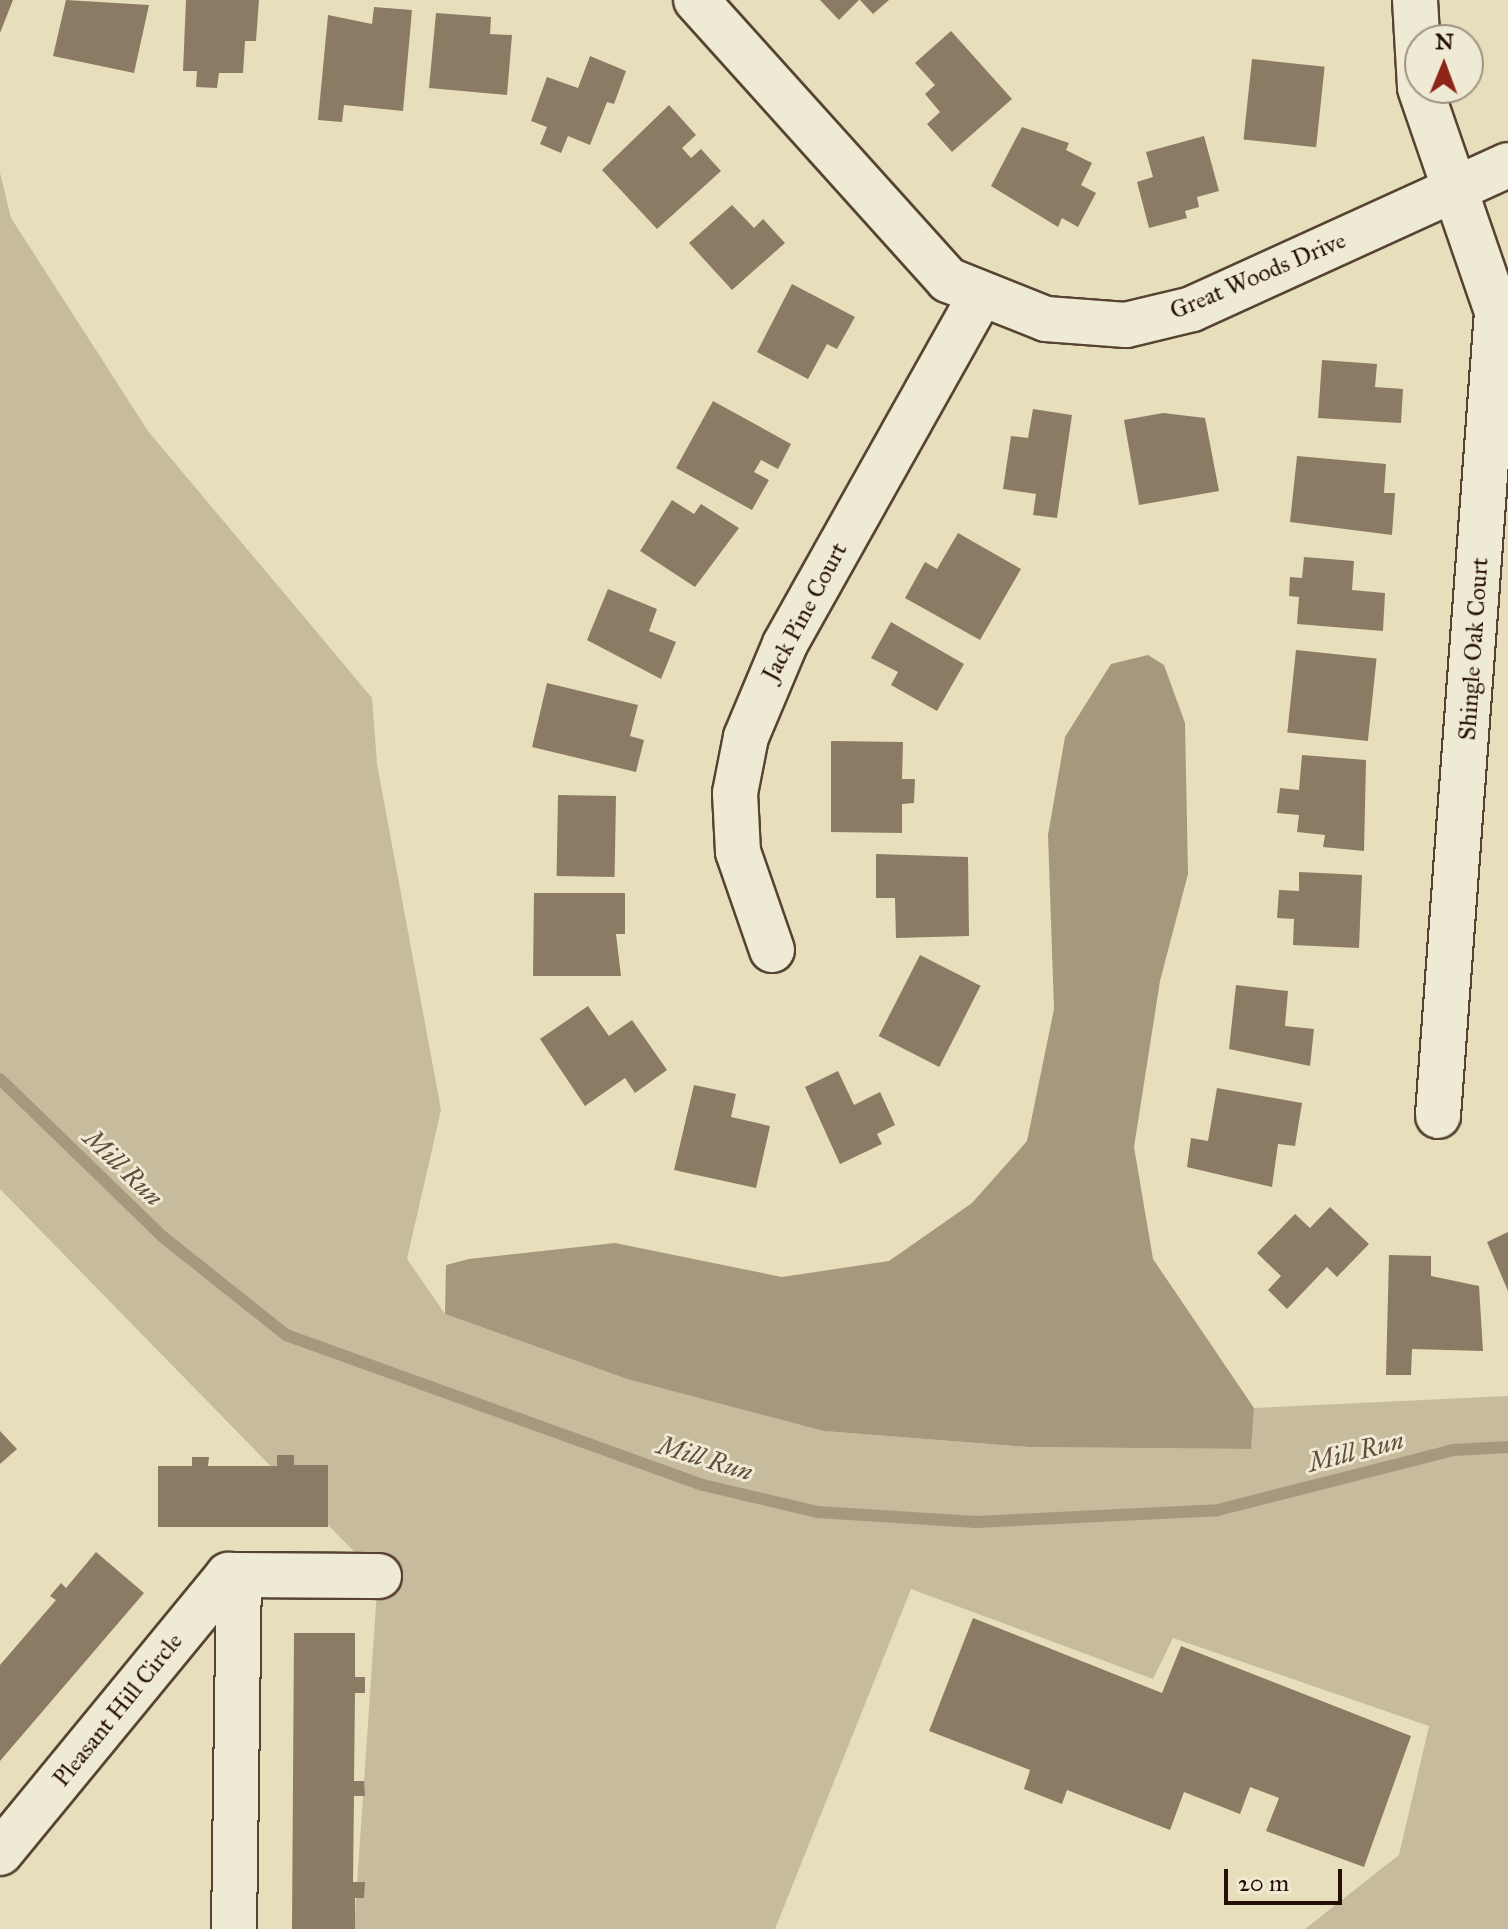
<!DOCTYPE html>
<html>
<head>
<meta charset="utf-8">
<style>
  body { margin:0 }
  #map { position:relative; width:1508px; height:1929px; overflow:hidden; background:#e7debb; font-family:"IM FELL Great Primer",serif }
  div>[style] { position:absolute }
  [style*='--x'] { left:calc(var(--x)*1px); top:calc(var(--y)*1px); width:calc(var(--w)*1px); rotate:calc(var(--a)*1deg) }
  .green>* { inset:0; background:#c6bb9c }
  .water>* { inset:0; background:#a6987d }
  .stream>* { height:12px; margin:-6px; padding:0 6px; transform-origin:6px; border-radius:6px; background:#a6987d }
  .building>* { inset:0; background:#8b7b64; transform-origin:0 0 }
  .roads { filter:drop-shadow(2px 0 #574333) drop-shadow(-2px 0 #574333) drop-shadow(0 2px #574333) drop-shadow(0 -2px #574333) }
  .minor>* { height:44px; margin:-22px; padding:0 22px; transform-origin:22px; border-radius:22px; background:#efead3 }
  span { translate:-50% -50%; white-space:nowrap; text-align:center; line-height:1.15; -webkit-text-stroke:6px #efead3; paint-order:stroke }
  .street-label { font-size:24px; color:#270f06 }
  .water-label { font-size:26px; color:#604d3c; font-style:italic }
  .north { position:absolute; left:1404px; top:24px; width:80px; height:80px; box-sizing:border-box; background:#efead3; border:2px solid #9f9281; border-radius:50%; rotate:1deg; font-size:22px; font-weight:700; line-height:32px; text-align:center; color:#270f06 }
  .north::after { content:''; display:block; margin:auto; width:28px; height:36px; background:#8f2418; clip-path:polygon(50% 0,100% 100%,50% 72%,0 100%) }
  .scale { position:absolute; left:1224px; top:1869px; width:118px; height:36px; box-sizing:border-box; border:4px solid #270f06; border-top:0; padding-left:10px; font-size:24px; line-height:28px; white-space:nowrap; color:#270f06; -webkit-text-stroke:6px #efead3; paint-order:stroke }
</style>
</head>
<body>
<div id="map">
  <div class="green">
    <i style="clip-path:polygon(0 173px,11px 218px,148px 431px,372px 698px,377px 764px,441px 1110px,407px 1259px,445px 1314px,627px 1379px,825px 1431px,1028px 1447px,1250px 1449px,1254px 1408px,1508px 1396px,1508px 1929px,1305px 1929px,1399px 1855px,1429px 1726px,1173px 1638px,1153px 1679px,911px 1589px,775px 1929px,354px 1929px,378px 1576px,0 1189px)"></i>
  </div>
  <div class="water">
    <i style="clip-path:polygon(1148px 655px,1164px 665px,1185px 723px,1188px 874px,1160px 981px,1134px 1147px,1153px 1259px,1254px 1408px,1251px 1449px,1028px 1447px,824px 1431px,627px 1379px,445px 1314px,446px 1265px,469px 1259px,615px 1243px,782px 1277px,889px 1261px,972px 1203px,1027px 1141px,1054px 1009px,1048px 835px,1065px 737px,1111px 664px)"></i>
  </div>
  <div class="stream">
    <i style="--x:0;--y:1079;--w:227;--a:44.1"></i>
    <i style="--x:163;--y:1237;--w:157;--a:38.5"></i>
    <i style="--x:286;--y:1335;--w:443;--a:19.8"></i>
    <i style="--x:703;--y:1485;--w:117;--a:13.3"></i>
    <i style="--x:817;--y:1512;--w:159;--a:3.6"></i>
    <i style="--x:976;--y:1522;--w:242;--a:-2.8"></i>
    <i style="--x:1218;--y:1510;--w:244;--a:-14.3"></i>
    <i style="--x:1454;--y:1450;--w:54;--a:-3.2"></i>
  </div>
  <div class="building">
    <i style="clip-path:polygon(0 0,13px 0,0 33px)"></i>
    <i style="clip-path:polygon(66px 0,149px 5px,134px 73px,53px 56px)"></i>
    <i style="clip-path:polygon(186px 0,259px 0,256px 41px,245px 41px,243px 73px,219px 73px,217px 88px,196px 87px,197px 71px,183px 71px)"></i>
    <i style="clip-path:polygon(820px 0,859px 0,839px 20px)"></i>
    <i style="clip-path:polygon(860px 0,889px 0,873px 14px)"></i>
    <i style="clip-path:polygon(374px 7px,412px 10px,403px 111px,344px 105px,342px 122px,318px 120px,328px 15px,372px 24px)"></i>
    <i style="clip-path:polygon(436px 13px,491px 17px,490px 34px,512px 35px,507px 95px,429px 88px)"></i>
    <i style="clip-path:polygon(951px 31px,1012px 99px,952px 152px,927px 124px,940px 112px,925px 94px,935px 85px,915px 63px)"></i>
    <i style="clip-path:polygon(590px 56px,626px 71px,614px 104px,607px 102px,590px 145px,568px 136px,561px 153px,540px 144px,547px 127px,531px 121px,547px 77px,578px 88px)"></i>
    <i style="left:1252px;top:59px;width:73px;height:81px;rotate:6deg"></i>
    <i style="clip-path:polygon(669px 105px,696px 135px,682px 148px,691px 158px,701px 149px,721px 171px,657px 229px,602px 170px)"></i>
    <i style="clip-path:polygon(1022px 127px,1069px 143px,1066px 150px,1092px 163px,1081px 185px,1096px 193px,1078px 227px,1062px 218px,1058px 227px,991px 186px)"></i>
    <i style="clip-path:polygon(1204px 136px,1219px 191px,1197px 197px,1199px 207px,1185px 211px,1187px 218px,1149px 228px,1137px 182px,1153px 177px,1146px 152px)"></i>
    <i style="clip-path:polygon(732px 205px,754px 228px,763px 219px,785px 243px,732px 290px,689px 243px)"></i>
    <i style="clip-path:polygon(792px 284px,855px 317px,837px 349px,827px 344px,808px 379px,757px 352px)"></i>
    <i style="clip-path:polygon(1322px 360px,1377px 364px,1375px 387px,1403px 389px,1401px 423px,1318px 418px)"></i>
    <i style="clip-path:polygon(713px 401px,791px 444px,778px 469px,761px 460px,754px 472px,769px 480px,752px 510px,676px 468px)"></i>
    <i style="clip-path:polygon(1033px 409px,1072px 415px,1057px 518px,1033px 515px,1036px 494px,1003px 489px,1011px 436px,1028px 438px)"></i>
    <i style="clip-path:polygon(1163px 413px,1205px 418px,1219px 491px,1139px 505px,1124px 420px)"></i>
    <i style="clip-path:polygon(1297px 456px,1386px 464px,1384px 493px,1395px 493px,1392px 535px,1290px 522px)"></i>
    <i style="clip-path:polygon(672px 500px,694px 514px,701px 504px,739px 528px,695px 587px,640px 551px)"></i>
    <i style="clip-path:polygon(958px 533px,1021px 569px,980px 640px,905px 598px,925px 562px,937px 569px)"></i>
    <i style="clip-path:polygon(1304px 557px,1354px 561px,1352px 590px,1385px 593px,1383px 631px,1297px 624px,1299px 597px,1289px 596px,1290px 577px,1302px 578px)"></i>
    <i style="clip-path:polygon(608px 589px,657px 609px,649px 631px,676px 642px,661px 679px,587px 640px)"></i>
    <i style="clip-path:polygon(891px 622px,964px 664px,937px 711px,891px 685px,898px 672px,871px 658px)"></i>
    <i style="left:1296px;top:650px;width:81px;height:83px;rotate:6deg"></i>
    <i style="clip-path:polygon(547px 683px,638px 705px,630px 736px,644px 740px,636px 772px,532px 747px)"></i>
    <i style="clip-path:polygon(831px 741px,903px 742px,902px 779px,915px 779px,914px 803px,902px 804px,902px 833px,831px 832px)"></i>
    <i style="clip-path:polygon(1302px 755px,1366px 760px,1364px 851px,1323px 847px,1325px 835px,1297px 832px,1299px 815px,1277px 813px,1280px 788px,1299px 790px)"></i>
    <i style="left:558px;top:795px;width:58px;height:81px;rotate:1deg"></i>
    <i style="clip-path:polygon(876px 854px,968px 857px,969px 936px,896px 938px,895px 898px,876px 898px)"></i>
    <i style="clip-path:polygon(1299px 872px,1362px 875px,1359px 948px,1293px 945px,1294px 919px,1277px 918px,1279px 890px,1299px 891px)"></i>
    <i style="clip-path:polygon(534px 893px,625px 893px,625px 934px,616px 934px,621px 976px,533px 976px)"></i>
    <i style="left:920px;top:955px;width:68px;height:91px;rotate:27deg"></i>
    <i style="clip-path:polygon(1236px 985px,1288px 991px,1285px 1026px,1314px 1029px,1310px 1066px,1229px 1049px)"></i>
    <i style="clip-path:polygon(588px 1006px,609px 1036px,632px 1020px,667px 1070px,635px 1093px,625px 1078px,585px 1106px,540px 1039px)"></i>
    <i style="clip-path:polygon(838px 1071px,854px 1105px,880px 1092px,895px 1125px,877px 1134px,882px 1144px,840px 1164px,805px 1087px)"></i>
    <i style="clip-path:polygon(694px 1085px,736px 1094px,731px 1117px,770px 1126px,756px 1188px,674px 1170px)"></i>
    <i style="clip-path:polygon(1217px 1088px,1302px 1103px,1295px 1146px,1278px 1144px,1272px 1187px,1187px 1167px,1191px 1138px,1208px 1141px)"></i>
    <i style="clip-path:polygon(1330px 1207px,1369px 1244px,1337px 1277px,1327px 1267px,1287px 1309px,1268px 1290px,1281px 1276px,1257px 1253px,1295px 1214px,1310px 1228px)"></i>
    <i style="clip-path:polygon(1508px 1232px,1508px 1291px,1487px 1242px)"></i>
    <i style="clip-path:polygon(1389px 1255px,1431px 1256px,1431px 1276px,1479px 1286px,1483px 1351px,1412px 1349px,1411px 1375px,1386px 1375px)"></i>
    <i style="clip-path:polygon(0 1431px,17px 1449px,0 1464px)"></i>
    <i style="clip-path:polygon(277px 1455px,294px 1455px,294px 1465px,328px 1465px,328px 1527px,158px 1527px,158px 1466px,192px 1466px,192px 1457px,209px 1457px,208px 1466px,277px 1466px)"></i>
    <i style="clip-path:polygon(96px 1552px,144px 1593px,0 1761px,0 1665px,56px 1600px,50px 1596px,61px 1583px,66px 1588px)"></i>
    <i style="clip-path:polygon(973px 1618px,1162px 1693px,1181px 1646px,1411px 1736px,1364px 1867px,1266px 1831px,1279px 1798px,1250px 1787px,1240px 1814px,1184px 1792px,1170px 1830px,1067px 1790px,1062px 1804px,1024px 1789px,1030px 1770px,929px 1731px)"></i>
    <i style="clip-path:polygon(294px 1633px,355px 1633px,355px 1677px,365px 1677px,365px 1693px,355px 1693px,354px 1781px,364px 1781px,365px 1796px,354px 1796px,353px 1882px,365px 1882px,364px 1898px,355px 1898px,355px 1929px,292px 1929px)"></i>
  </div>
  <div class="roads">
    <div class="minor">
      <i style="--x:696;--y:0;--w:377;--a:48"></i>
      <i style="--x:948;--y:280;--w:105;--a:21.7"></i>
      <i style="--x:1046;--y:319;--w:80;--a:4.3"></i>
      <i style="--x:1126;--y:325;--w:68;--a:-13.6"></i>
      <i style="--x:1192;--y:309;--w:347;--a:-24.5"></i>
      <i style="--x:1415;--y:0;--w:87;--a:86.7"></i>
      <i style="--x:1420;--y:88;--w:237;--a:71"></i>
      <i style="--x:1497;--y:312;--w:806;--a:94.2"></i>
      <i style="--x:772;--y:950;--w:104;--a:-109.1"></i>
      <i style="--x:738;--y:852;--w:59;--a:-92.9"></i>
      <i style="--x:735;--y:793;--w:57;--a:-78.9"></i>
      <i style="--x:746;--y:737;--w:101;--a:-67.2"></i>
      <i style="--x:785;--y:644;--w:397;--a:-60.7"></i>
      <i style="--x:0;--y:1853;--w:360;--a:-50.6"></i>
      <i style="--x:228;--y:1575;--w:151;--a:0.4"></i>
      <i style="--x:234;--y:1929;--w:353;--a:-89.2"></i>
    </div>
  </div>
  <div class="street-label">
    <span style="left:1258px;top:276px;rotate:-23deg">Great Woods Drive</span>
    <span style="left:805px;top:612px;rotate:-62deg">Jack Pine Court</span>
    <span style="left:1474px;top:649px;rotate:-86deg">Shingle Oak Court</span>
    <span style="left:118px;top:1710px;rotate:-51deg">Pleasant Hill Circle</span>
  </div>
  <div class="water-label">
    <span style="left:123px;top:1168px;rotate:44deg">Mill Run</span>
    <span style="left:1356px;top:1452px;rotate:-14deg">Mill Run</span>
    <span style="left:705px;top:1459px;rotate:17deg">Mill Run</span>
  </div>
  <div class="north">N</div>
  <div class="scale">20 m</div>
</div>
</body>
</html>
